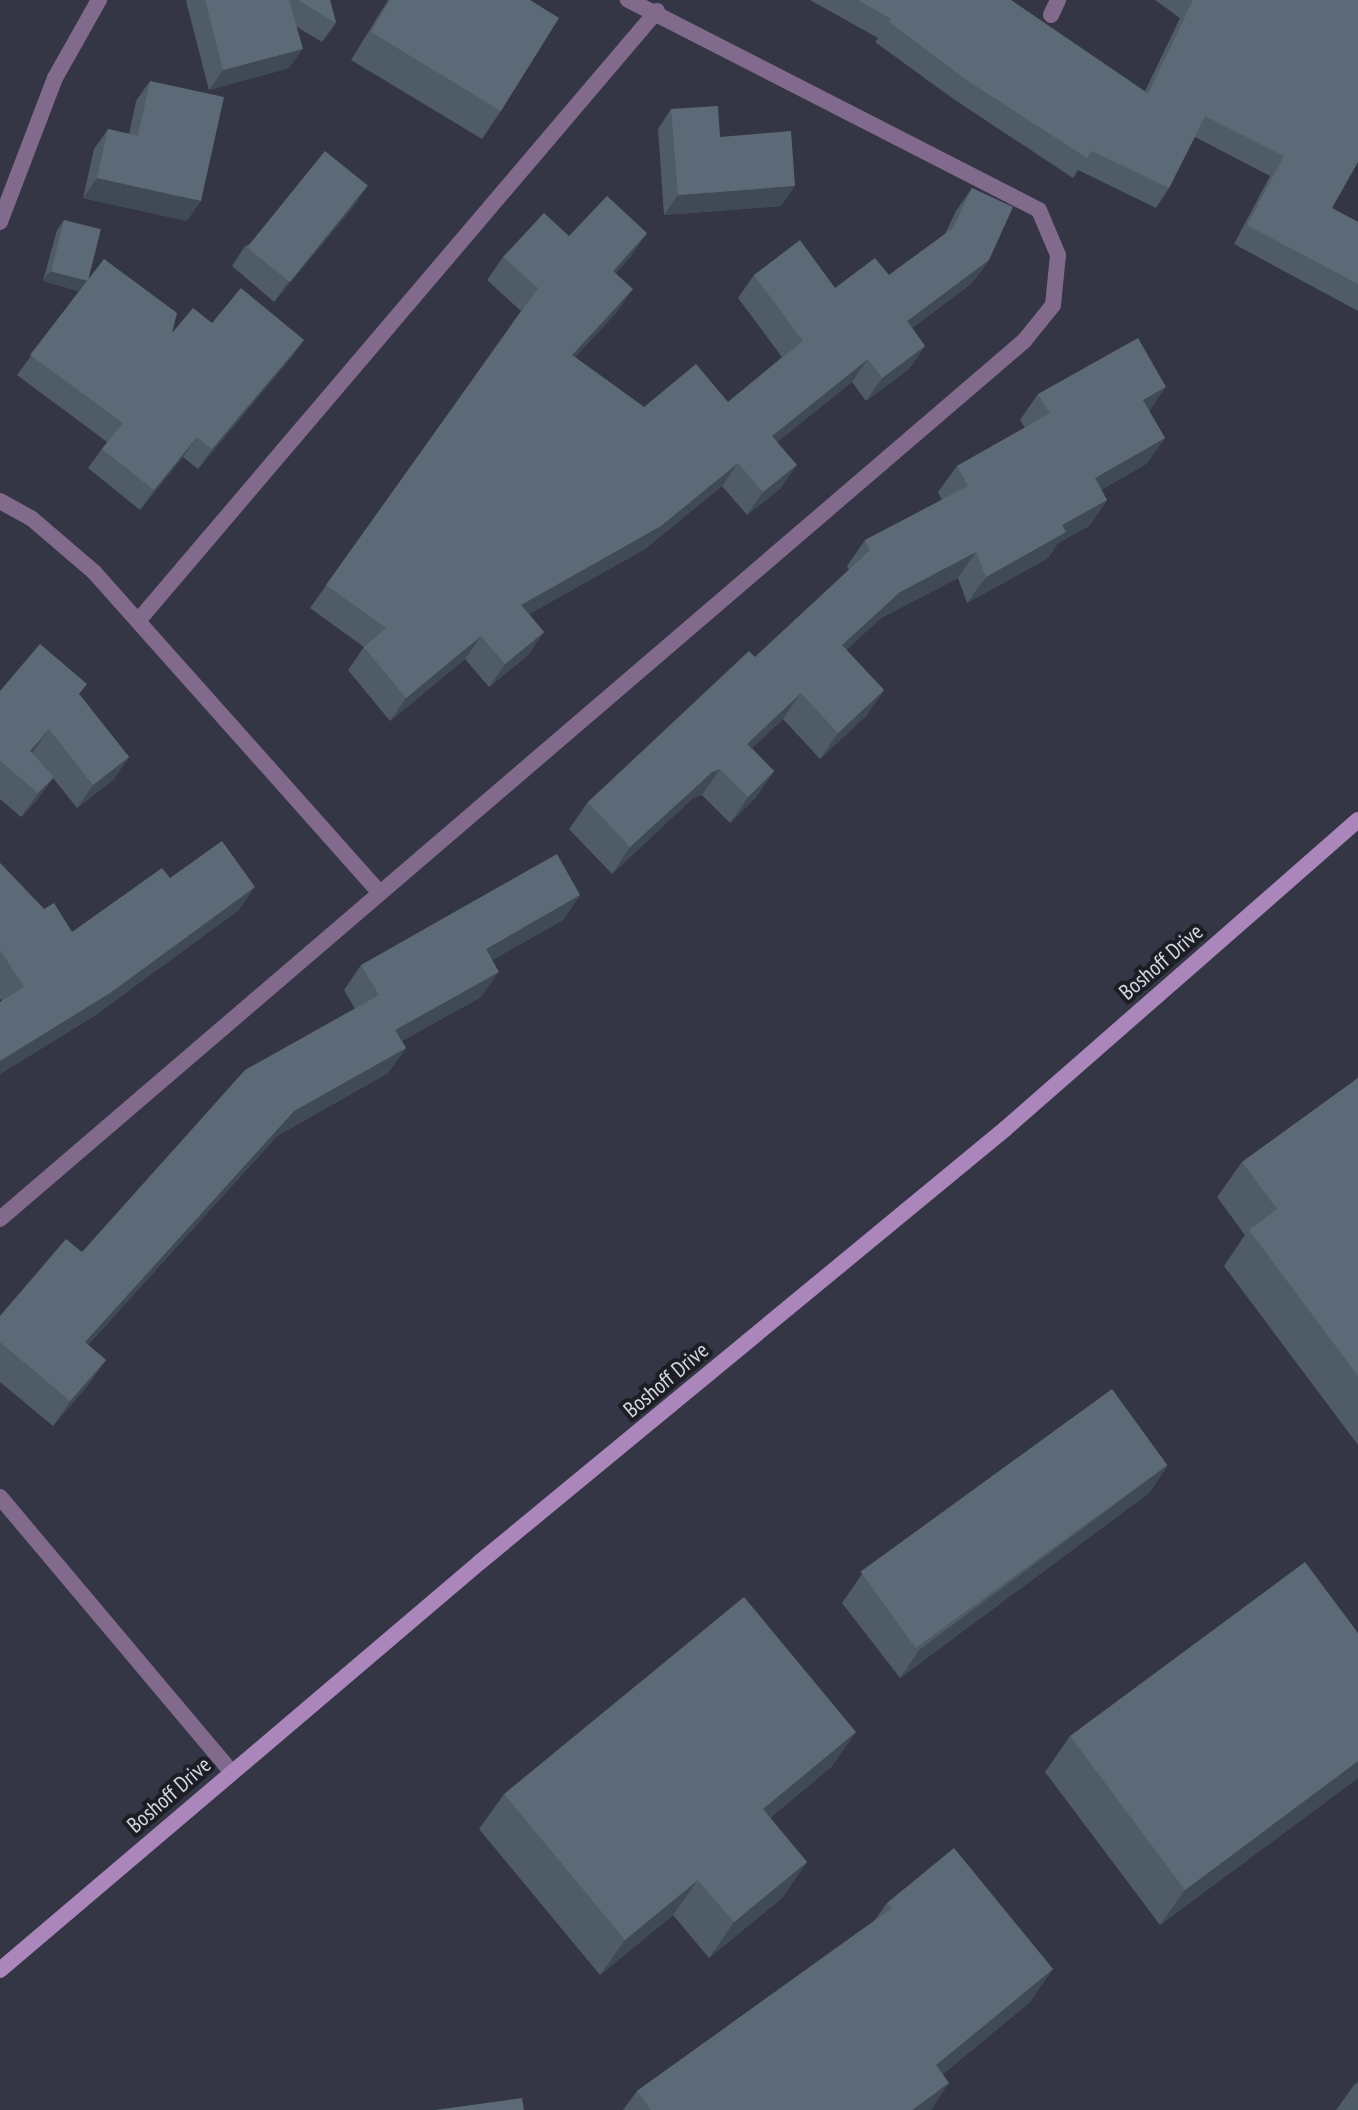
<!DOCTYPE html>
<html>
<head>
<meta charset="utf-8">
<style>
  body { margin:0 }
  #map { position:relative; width:1358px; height:2110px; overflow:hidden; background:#343545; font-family:"PT Sans Narrow",sans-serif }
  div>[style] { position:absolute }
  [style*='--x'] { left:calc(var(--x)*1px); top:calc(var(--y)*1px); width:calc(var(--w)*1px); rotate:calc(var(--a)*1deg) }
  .street>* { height:16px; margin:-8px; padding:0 8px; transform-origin:8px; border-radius:8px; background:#816a8b }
  .secondary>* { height:16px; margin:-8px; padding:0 8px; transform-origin:8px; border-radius:8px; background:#aa86bb }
  .wall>* { inset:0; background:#4f5b67 }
  .shaded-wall>* { inset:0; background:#404a54 }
  .building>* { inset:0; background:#5c6a78; transform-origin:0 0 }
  span { translate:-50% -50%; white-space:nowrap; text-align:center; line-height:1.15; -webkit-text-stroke:8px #1d1e25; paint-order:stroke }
  .street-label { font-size:22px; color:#d6d7e1 }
</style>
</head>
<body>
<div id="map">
  <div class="street">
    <i style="--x:1051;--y:15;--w:17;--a:-65"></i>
    <i style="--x:0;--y:222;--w:154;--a:-69.1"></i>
    <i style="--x:55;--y:78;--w:90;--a:-60.6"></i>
    <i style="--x:0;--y:501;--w:35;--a:29"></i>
    <i style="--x:31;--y:518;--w:83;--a:40.6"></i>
    <i style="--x:94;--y:572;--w:427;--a:48.3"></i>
    <i style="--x:138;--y:621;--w:801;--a:-49.61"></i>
    <i style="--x:0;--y:1219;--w:1349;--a:-40.61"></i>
    <i style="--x:1024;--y:341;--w:46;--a:-51.1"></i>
    <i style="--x:1053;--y:305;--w:50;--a:-84.3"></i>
    <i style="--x:1058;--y:255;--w:49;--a:-112.9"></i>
    <i style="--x:1039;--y:210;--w:462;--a:-152.9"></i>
    <i style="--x:0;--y:1497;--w:358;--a:49.9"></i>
  </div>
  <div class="secondary">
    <i style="--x:0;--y:1970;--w:630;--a:-40.36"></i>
    <i style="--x:480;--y:1562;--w:681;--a:-39.51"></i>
    <i style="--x:1005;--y:1129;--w:469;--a:-41.2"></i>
  </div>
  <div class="wall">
    <i style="clip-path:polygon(187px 0,330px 0,336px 23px,322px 42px,297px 27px,289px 68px,209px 90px,186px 1px)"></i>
    <i style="clip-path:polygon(388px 0,530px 0,501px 111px,482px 139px,351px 60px)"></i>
    <i style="clip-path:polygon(810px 0,1011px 0,1145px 91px,1180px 18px,1155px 0,1358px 0,1332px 208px,1358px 222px,1358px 311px,1234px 244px,1270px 176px,1195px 137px,1169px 188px,1156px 208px,1078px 170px,1073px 178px,952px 98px,875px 42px,878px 38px)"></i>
    <i style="clip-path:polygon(150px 81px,187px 221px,83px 198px,94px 149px,108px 129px,129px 134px,136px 101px)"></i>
    <i style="clip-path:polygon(671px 109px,720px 137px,781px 206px,664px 215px,658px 129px)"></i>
    <i style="clip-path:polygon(972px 188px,989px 260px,972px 283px,912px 328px,925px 346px,909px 369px,866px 401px,852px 382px,777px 442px,781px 488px,747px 515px,722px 486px,645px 549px,529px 614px,544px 632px,528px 655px,489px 687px,465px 659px,390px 721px,348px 670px,364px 647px,310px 608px,521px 311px,487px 280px,503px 257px,569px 236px,647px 233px,631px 256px,615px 274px,617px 312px,575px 357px,644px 407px,728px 402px,782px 357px,738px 298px,754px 275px,835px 288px,889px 275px,945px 234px,956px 211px)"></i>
    <i style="clip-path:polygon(354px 206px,274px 302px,232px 266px,245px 246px)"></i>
    <i style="clip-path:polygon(64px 220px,87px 281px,172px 333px,212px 323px,304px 340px,290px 359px,198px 469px,183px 457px,140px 510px,88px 468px,107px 442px,17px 375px,79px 291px,43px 281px,57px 230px)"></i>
    <i style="clip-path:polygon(1038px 394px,1149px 411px,1165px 438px,1146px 464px,1101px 490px,1107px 500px,1089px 526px,1058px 543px,1048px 558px,967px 603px,958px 578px,881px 618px,846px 650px,884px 690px,866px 716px,820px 759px,783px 719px,752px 748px,774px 771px,756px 797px,730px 823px,702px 795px,693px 798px,612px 874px,569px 829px,588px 802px,755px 657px,849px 570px,847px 566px,865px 540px,942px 500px,938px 492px,957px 466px,1025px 428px,1020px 420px)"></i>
    <i style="clip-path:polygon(0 691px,80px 695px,129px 757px,113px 780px,77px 808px,53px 778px,37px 800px,21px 817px,0 799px)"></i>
    <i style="clip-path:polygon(0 863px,44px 909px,72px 932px,170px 878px,239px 910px,94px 1016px,0 1074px,0 1002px,2px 1001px,0 998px)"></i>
    <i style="clip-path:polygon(580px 895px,563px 920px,492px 960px,481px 997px,402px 1041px,406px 1048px,388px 1073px,277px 1136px,88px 1345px,106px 1360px,88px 1385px,53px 1426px,0 1382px,0 1316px,82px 1252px,355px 1009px,344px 990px,361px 965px)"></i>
    <i style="clip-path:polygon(1358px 1078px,1358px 1445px,1224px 1266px,1245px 1235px,1217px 1197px,1242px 1162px)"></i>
    <i style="clip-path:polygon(1168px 1465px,1149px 1493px,900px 1678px,842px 1603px,862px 1574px)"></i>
    <i style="clip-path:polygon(1358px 1633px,1358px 1778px,1160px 1925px,1045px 1772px,1070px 1736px)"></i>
    <i style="clip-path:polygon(856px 1732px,831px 1767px,770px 1818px,807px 1862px,782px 1898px,709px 1958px,673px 1915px,600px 1975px,479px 1829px,504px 1794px)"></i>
    <i style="clip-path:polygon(887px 1903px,1053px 1969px,1029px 2003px,943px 2074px,931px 2110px,623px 2110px,637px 2091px,874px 1921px)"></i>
    <i style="clip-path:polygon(1358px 2082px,1358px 2110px,1336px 2110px,1354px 2085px)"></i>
  </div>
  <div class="shaded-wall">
    <i style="clip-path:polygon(303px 49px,289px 68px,209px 90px,223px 70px)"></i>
    <i style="clip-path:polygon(97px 178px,201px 201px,187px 221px,83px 198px)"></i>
    <i style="clip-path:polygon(368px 186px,354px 206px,274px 302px,288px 282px)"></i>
    <i style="clip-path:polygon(795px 186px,781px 206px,664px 215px,678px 195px)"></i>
    <i style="clip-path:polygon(647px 233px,631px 256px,597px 294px,613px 271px)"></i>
    <i style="clip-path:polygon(989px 260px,972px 283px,891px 344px,907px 321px)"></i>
    <i style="clip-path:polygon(50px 271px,87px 281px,80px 291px,43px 281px)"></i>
    <i style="clip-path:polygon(633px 289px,617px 312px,556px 378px,572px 355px)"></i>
    <i style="clip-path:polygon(304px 340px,290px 359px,198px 469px,212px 449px)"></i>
    <i style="clip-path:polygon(925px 346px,909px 369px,866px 401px,882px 378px)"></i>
    <i style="clip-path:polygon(868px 359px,852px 382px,756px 459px,772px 436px)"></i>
    <i style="clip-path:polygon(1166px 387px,1148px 413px,1143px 400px)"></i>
    <i style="clip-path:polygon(197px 437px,183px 457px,140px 510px,154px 490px)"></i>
    <i style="clip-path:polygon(1165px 438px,1146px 464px,1076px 504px,1095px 478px)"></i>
    <i style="clip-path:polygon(738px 463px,722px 486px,645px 549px,505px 628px,521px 605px)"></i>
    <i style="clip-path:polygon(797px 465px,781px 488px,747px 515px,763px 492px)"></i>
    <i style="clip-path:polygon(1107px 500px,1089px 526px,1058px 543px,1048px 558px,967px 603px,986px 577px,1062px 525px)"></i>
    <i style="clip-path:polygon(976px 552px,958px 578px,881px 618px,823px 671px,842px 645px,900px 592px)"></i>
    <i style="clip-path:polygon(544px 632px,528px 655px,489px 687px,505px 664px)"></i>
    <i style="clip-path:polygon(481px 636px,465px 659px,390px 721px,406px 698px)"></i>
    <i style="clip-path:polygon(884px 690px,866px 716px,820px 759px,838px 733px)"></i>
    <i style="clip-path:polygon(801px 693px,783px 719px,729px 770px,747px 744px)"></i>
    <i style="clip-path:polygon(49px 729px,33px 752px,14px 774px,30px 751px)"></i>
    <i style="clip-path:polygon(129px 757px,113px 780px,77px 808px,93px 785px)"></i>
    <i style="clip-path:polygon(720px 769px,702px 795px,693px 798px,612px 874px,630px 847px,712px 772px)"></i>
    <i style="clip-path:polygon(774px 771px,756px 797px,730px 823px,748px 797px)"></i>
    <i style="clip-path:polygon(54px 777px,37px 800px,21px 817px,38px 793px)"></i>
    <i style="clip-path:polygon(255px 887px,239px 910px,94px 1016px,0 1074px,0 1061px)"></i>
    <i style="clip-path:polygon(580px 895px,563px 920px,468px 974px,486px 949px)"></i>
    <i style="clip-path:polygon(499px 972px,481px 997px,377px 1055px,395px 1030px)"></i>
    <i style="clip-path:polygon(406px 1048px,388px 1073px,277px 1136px,67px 1368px,85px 1342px,294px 1111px)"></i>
    <i style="clip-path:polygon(106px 1360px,88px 1385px,53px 1426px,70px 1401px)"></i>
    <i style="clip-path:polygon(1168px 1465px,1149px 1493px,900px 1678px,919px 1650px)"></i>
    <i style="clip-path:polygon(856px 1732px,831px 1767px,738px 1844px,763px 1809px)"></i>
    <i style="clip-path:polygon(1358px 1761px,1358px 1778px,1160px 1925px,1185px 1890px)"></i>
    <i style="clip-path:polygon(807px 1862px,782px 1898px,709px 1958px,734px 1922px)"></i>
    <i style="clip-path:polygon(698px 1880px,673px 1915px,600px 1975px,625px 1940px)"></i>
    <i style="clip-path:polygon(1053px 1969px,1029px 2003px,912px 2099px,936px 2065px)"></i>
    <i style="clip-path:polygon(949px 2083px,931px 2110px,912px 2110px)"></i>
  </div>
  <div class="building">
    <i style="clip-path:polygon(205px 0,289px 0,303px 49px,223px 70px)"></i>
    <i style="clip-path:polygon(298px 0,330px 0,336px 23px)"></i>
    <i style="clip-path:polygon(390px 0,530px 0,559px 18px,501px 111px,371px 32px)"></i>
    <i style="clip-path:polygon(858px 0,1011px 0,1148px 94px,1193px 0,1358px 0,1358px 162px,1332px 208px,1358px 222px,1358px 284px,1247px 225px,1284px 156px,1205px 116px,1169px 188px,1092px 151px,1087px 158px,965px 79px,889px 22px,891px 19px)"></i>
    <i style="clip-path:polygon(150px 81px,224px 97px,201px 201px,97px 178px,108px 129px,138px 136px)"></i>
    <i style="clip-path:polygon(718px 106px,720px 137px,791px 131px,795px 186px,678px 195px,671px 109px)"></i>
    <i style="left:325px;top:151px;width:55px;height:124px;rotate:39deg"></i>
    <i style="clip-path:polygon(972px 188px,1013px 207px,989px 260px,907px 321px,925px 346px,882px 378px,868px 359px,772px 436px,797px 465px,763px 492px,738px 463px,661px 526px,521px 605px,544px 632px,505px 664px,481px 636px,406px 698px,364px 647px,386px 628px,326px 585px,538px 288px,503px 257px,544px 213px,569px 236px,607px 196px,647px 233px,613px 271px,633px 289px,572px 355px,644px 407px,696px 364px,728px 402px,803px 341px,754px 275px,800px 240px,835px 288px,875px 258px,889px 275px,953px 228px)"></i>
    <i style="left:64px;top:220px;width:38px;height:53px;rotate:14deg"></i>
    <i style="clip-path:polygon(104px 259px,177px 313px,172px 333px,193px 308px,212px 323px,241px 288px,304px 340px,212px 449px,197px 437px,154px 490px,102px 449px,123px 423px,30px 355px)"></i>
    <i style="clip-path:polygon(1138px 338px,1166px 387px,1143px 400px,1165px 438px,1095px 478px,1107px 500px,1062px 525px,1066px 532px,986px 577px,976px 552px,900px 592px,842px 645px,884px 690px,838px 733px,801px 693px,747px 744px,774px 771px,748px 797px,720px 769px,712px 772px,630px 847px,588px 802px,749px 651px,755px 657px,870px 550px,865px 540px,968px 486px,957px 466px,1050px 413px,1038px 394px)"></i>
    <i style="clip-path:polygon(40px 644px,87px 684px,79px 694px,129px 757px,93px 785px,49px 729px,30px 751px,54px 777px,38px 793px,0 761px,0 691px)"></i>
    <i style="clip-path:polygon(222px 841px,255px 887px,110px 993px,0 1061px,0 1002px,24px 987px,0 950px,0 863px,44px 909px,54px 903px,72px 932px,162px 868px,170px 878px)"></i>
    <i style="clip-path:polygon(557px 854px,580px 895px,486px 949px,499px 972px,395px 1030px,406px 1048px,294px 1111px,85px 1342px,106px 1360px,70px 1401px,0 1342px,0 1316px,66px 1239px,82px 1252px,245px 1070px,379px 995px,361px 965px)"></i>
    <i style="clip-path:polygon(1358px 1078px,1358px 1376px,1249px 1230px,1277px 1209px,1242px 1162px)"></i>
    <i style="left:1112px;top:1389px;width:94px;height:311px;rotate:54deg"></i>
    <i style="clip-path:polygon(1305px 1562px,1358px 1633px,1358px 1761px,1185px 1890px,1070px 1736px)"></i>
    <i style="clip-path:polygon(744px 1597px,856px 1732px,763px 1809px,807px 1862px,734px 1922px,698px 1880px,625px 1940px,504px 1794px)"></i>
    <i style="clip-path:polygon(954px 1848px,1053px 1969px,936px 2065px,949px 2083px,912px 2110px,651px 2110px,637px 2091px,892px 1908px,887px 1903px)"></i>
    <i style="clip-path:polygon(522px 2098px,524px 2110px,435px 2110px)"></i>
  </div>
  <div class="street-label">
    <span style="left:1161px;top:962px;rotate:-41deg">Boshoff Drive</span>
    <span style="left:666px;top:1380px;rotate:-40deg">Boshoff Drive</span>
    <span style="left:169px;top:1795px;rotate:-41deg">Boshoff Drive</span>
  </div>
</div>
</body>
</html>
